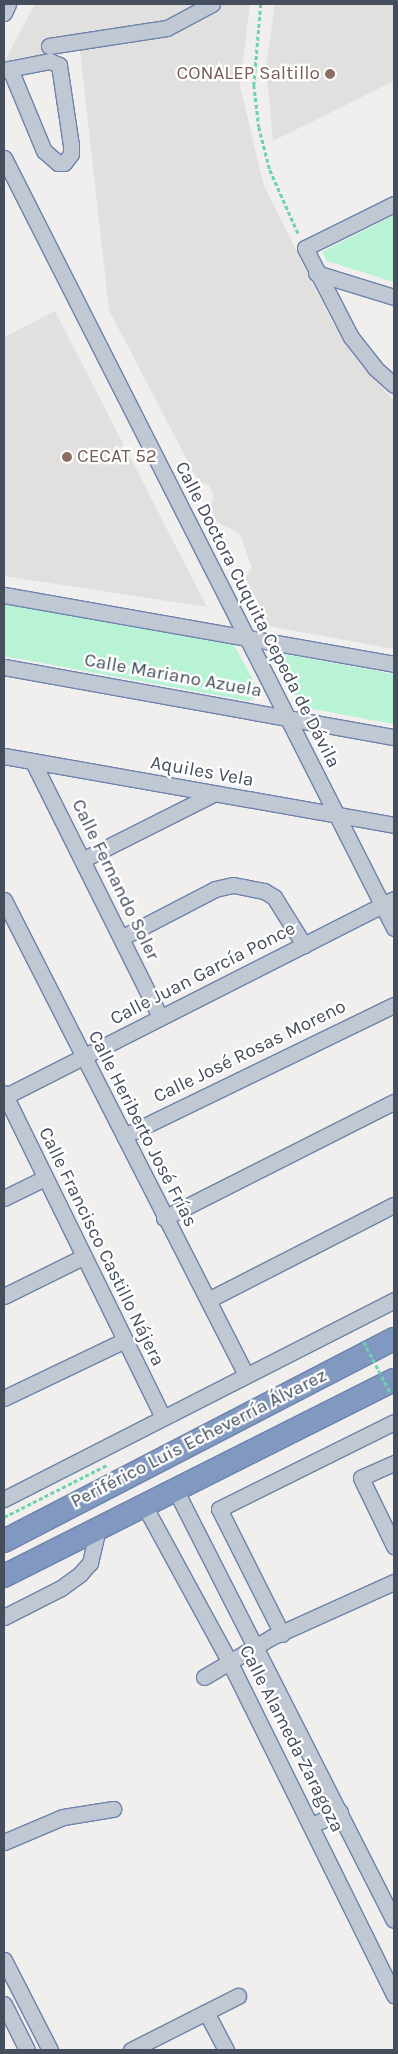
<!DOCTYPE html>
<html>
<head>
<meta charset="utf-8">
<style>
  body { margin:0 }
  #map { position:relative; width:398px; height:2054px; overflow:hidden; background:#f1eeee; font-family:Karla,sans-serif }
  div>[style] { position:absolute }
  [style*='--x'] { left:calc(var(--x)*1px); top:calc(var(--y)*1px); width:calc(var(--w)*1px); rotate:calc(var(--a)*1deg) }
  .education>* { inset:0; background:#e2dfdf }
  .green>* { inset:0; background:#b8f3d5 }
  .path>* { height:2.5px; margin-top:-1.25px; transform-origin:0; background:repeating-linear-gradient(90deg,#6dd3ad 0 4px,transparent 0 6.5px) }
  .roads { filter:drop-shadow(1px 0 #6c83ad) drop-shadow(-1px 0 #6c83ad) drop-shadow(0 1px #6c83ad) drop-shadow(0 -1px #6c83ad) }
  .minor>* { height:15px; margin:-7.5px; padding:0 7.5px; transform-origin:7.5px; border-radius:7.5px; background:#c0c8d4 }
  .highway>* { height:22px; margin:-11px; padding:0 11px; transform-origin:11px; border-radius:11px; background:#8199c1 }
  .path-bridge>* { height:2.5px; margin-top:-1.25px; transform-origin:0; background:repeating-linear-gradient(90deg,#6dd3ad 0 4px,transparent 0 6.5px) }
  .dots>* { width:14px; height:14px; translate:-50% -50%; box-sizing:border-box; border:2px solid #fff; border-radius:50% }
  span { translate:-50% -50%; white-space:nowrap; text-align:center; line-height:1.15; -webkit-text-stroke:4.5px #fff; paint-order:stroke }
  .education-label { font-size:19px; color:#785e54 }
  .right { translate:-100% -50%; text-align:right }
  .left { translate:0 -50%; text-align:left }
  .street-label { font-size:19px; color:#444e5d }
  .frame { position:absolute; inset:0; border:5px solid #444e5d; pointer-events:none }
</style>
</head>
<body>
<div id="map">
  <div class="education">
    <i style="clip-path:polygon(35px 4px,250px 4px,240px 86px,264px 186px,331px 320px,354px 356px,394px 401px,394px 649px,268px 626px,245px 579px,252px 568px,240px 534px,216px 521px,210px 507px,214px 498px,209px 485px,198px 481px,109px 310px,80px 50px,4px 62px)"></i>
    <i style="clip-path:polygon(275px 4px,394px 4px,394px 81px,273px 141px,266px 68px)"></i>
    <i style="clip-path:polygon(55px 311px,207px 607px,4px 576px,4px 337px)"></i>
  </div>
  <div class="green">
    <i style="clip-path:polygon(394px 215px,394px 282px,327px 261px,322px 252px)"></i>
    <i style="clip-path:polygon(4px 604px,234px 645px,258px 689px,257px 697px,249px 701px,4px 656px)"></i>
    <i style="clip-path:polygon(273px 652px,394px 674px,394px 724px,302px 707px)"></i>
  </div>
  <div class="path">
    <i style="--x:261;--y:4;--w:81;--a:94.9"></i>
    <i style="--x:254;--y:85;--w:42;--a:83.2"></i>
    <i style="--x:259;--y:127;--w:44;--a:75.7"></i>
    <i style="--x:270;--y:170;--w:71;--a:66"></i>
    <i style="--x:4;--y:1517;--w:115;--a:-26.8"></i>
  </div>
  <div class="roads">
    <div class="minor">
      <i style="--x:4;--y:13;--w:10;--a:-66"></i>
      <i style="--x:49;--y:46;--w:119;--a:-8.7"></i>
      <i style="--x:167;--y:28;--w:51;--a:-28.1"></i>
      <i style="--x:4;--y:70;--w:47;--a:-11.1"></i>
      <i style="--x:50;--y:61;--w:10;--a:24"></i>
      <i style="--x:59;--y:65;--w:81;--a:81.5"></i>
      <i style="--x:71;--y:145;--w:9;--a:90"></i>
      <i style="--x:71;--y:154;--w:11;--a:128"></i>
      <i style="--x:64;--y:163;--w:6;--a:180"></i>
      <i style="--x:58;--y:163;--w:18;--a:-139"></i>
      <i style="--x:44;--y:151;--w:89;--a:-112.5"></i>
      <i style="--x:4;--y:158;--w:863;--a:63.14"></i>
      <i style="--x:394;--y:204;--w:99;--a:153.7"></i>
      <i style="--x:305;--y:248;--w:100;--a:62.7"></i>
      <i style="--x:351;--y:337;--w:39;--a:52"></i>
      <i style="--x:375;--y:368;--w:25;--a:42"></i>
      <i style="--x:316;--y:273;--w:82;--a:17.1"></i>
      <i style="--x:4;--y:595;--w:396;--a:10"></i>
      <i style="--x:4;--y:667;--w:396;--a:10.2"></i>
      <i style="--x:4;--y:756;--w:396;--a:10"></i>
      <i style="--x:33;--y:762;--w:285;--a:63.5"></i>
      <i style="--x:82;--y:860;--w:144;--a:-26.7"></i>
      <i style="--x:4;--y:900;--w:533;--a:63"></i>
      <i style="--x:121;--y:938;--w:106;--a:-27.5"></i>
      <i style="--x:215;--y:889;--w:18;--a:-13"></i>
      <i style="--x:233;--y:885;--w:32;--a:11"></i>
      <i style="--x:264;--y:891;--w:12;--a:31"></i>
      <i style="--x:274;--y:897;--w:57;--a:58"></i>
      <i style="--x:4;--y:1093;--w:361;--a:63.9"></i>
      <i style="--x:4;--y:1097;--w:437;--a:-26.9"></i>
      <i style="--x:124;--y:1136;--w:300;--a:-25.9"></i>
      <i style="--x:4;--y:1198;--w:46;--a:-26"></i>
      <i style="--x:164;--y:1218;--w:258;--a:-26.8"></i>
      <i style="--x:4;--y:1296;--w:88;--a:-26.3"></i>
      <i style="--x:208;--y:1300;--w:209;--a:-27.1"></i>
      <i style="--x:4;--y:1398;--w:132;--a:-25.6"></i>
      <i style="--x:394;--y:1463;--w:36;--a:156"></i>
      <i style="--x:361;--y:1478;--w:76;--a:64.1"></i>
      <i style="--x:175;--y:1489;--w:483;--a:63.1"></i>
      <i style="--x:4;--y:1499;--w:438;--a:-27"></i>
      <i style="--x:144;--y:1505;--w:178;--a:61.4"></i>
      <i style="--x:229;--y:1661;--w:373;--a:63.7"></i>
      <i style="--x:4;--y:1617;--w:64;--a:-27"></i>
      <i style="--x:61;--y:1588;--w:24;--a:-36"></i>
      <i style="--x:80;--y:1574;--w:15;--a:-48"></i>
      <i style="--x:90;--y:1563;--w:36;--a:-77"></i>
      <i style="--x:282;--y:1634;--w:140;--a:-116.7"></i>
      <i style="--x:219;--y:1509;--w:195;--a:-26.4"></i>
      <i style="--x:204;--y:1677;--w:79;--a:-30.5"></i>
      <i style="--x:272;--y:1637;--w:134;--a:-24.3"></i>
      <i style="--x:312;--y:1825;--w:31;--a:-25"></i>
      <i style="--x:4;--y:1842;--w:64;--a:-23"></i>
      <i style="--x:63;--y:1817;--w:51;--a:-9.1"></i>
      <i style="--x:4;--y:1960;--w:101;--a:62.9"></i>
      <i style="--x:4;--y:2004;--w:51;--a:63.4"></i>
      <i style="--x:206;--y:2012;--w:43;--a:62.2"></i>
      <i style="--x:131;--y:2050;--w:120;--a:-26.8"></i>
    </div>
    <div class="highway">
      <i style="--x:4;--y:1541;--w:439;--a:-27.4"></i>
      <i style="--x:4;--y:1576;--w:436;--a:-26.7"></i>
    </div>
  </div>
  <div class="path-bridge">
    <i style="--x:364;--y:1342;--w:56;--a:62.5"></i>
  </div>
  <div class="dots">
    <i style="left:330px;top:74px;background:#8d6e63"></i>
    <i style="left:67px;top:457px;background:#8d6e63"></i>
  </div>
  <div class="education-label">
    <span class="right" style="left:320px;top:74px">CONALEP Saltillo</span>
    <span class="left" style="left:77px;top:457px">CECAT 52</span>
  </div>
  <div class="street-label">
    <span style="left:257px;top:615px;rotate:63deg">Calle Doctora Cuquita Cepeda de Dávila</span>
    <span style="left:173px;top:676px;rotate:10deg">Calle Mariano Azuela</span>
    <span style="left:202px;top:772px;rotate:10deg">Aquiles Vela</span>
    <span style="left:115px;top:880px;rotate:64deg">Calle Fernando Soler</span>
    <span style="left:203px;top:974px;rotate:-27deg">Calle Juan García Ponce</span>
    <span style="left:250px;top:1052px;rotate:-26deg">Calle José Rosas Moreno</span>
    <span style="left:142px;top:1129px;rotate:63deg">Calle Heriberto José Frías</span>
    <span style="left:101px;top:1247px;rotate:64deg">Calle Francisco Castillo Nájera</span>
    <span style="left:199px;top:1439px;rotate:-27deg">Periférico Luis Echeverría Álvarez</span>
    <span style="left:291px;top:1739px;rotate:63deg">Calle Alameda Zaragoza</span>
  </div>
  <div class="frame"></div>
</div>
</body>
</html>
